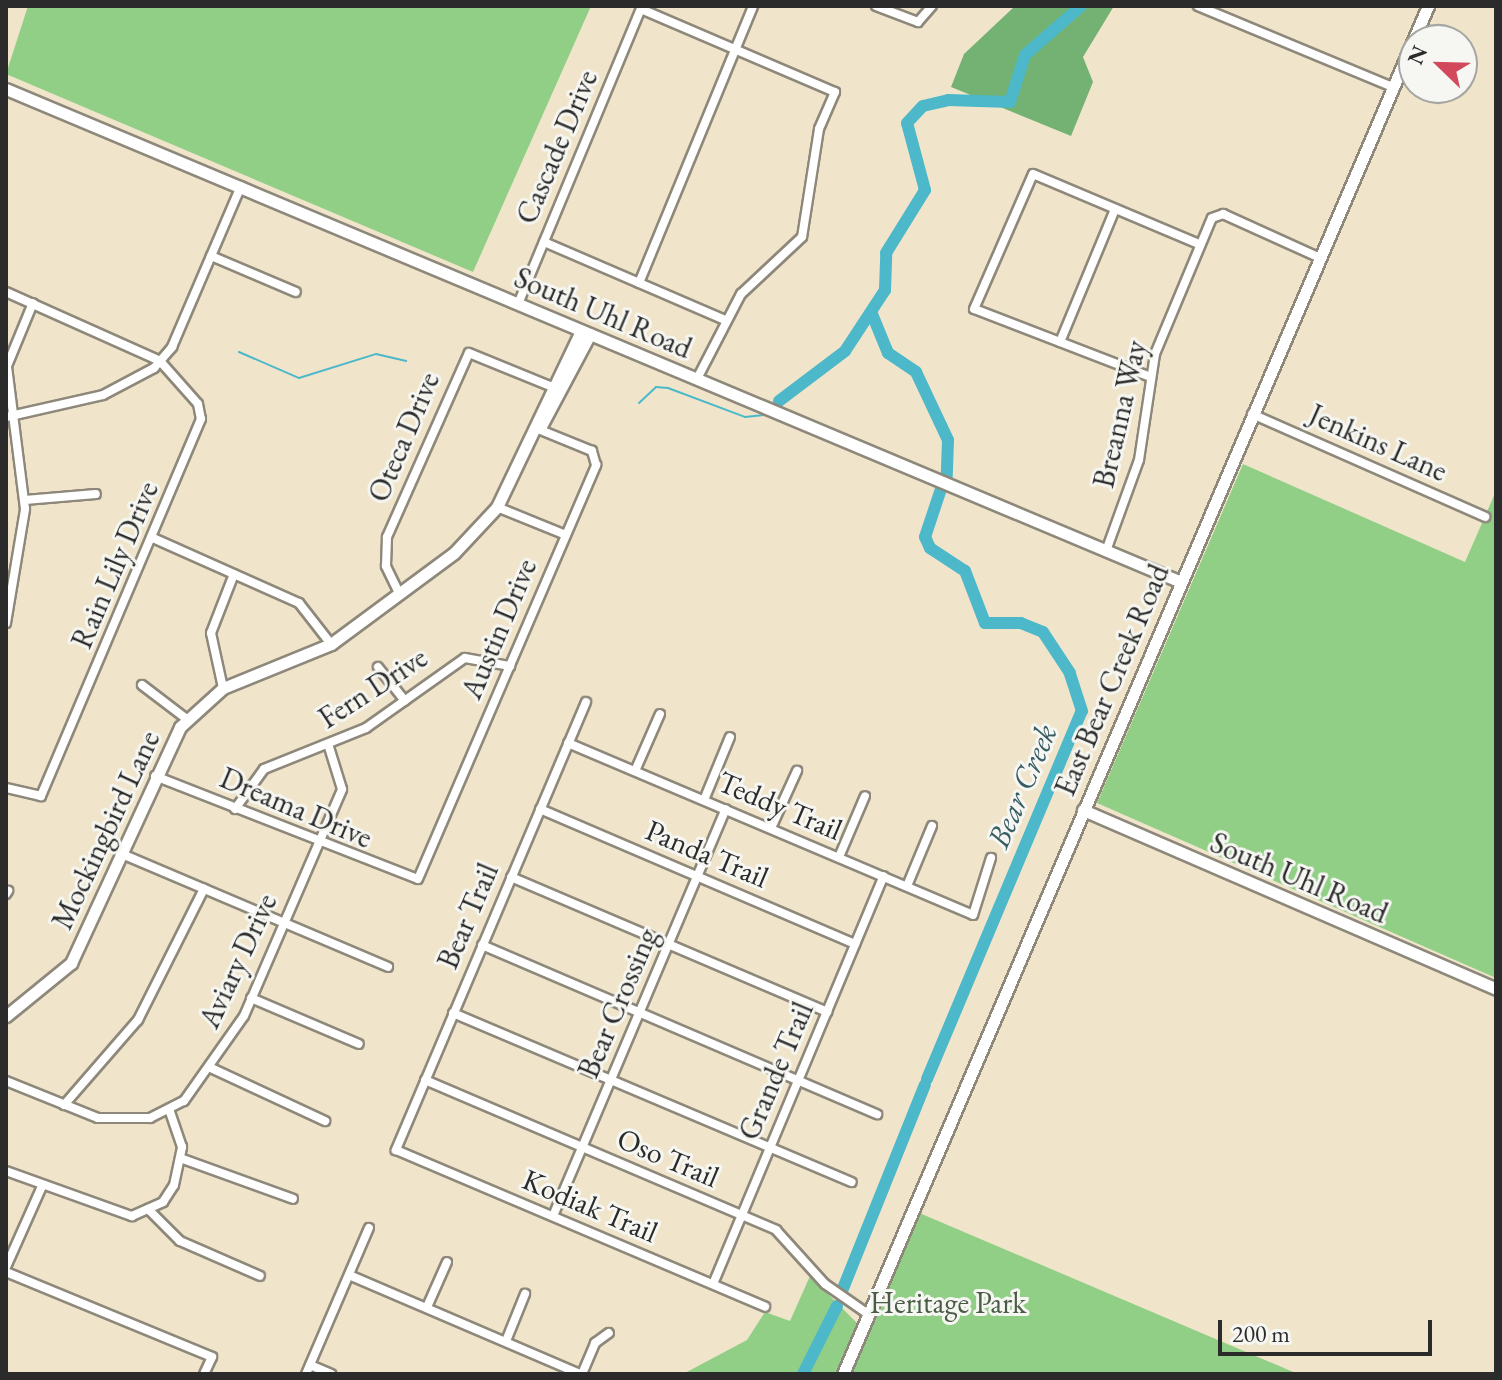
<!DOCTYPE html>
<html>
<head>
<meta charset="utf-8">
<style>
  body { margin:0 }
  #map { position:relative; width:1502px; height:1380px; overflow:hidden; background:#f0e5cb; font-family:"EB Garamond",serif }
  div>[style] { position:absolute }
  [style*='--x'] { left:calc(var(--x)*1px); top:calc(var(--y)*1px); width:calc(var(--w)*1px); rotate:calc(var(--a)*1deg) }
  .green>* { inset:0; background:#91cf86 }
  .forest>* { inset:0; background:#74b273 }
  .stream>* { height:2px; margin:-1px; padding:0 1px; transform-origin:1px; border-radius:1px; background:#4cb8c9 }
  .river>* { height:12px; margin:-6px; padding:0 6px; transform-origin:6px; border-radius:6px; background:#4cb8c9 }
  .roads { filter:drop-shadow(2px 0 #8e887b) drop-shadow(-2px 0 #8e887b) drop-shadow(0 2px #8e887b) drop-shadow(0 -2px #8e887b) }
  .street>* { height:8px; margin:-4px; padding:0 4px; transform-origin:4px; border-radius:4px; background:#fff }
  .secondary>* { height:11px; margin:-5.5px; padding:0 5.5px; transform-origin:5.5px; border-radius:5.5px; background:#fff }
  span { translate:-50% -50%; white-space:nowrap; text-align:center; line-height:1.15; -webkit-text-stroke:6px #f6f6f2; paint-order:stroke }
  .street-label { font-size:30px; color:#2b2b2b }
  .park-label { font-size:30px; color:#4a5c46 }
  .water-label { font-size:32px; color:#375c62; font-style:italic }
  .frame { position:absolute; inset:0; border:8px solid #2b2b2b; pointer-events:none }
  .north { position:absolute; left:1398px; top:24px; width:80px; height:80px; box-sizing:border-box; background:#f6f6f2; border:2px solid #a5a5a2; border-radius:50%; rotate:293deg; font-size:22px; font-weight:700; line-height:32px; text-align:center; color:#2b2b2b }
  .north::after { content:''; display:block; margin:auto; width:28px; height:36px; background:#d1495b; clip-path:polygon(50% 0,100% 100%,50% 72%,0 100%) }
  .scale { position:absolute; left:1218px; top:1320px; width:214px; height:36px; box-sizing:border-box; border:4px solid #2b2b2b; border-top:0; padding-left:10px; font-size:24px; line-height:28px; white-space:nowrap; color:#2b2b2b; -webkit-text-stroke:6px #f6f6f2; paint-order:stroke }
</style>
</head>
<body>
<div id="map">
  <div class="green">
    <i style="clip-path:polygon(28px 6px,591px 6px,473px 272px,6px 74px)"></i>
    <i style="clip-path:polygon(1243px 464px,1465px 562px,1496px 491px,1496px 978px,1097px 803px)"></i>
    <i style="clip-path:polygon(910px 1209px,1298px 1374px,839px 1374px)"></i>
    <i style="clip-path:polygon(810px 1276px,858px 1324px,836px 1374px,683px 1374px,747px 1340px,765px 1312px,790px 1321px)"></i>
  </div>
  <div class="forest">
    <i style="clip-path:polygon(1015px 6px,1114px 6px,1083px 57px,1093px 82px,1071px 136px,951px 87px,964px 54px)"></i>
  </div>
  <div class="stream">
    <i style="--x:239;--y:352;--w:65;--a:23.4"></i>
    <i style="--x:299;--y:378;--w:81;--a:-17.3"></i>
    <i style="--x:376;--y:354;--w:31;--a:13"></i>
    <i style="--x:639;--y:403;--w:23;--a:-43"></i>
    <i style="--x:656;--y:387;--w:12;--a:5"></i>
    <i style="--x:668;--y:388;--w:82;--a:20.6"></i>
    <i style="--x:745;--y:417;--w:19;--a:-6"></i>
  </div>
  <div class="river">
    <i style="--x:872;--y:314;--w:42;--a:67.7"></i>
    <i style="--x:888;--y:353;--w:34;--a:34"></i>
    <i style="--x:916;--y:372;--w:75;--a:64.8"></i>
    <i style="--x:948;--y:440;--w:37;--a:92"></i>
    <i style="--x:779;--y:401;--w:83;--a:-37.1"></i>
    <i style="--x:845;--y:351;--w:73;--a:-56.7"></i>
    <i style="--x:885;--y:290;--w:37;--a:-88"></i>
    <i style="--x:886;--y:253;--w:74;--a:-58.2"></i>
    <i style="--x:925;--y:190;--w:69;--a:-105"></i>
    <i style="--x:907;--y:123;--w:23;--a:-47"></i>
    <i style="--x:923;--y:106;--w:26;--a:-13"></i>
    <i style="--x:948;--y:100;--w:62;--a:1.8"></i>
    <i style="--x:1010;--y:102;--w:49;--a:-72.3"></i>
    <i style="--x:1025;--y:55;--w:74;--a:-41.2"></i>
    <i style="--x:927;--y:1079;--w:399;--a:-67.2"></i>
    <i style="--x:1082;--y:711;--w:40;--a:-108"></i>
    <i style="--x:1070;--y:673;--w:49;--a:-123.4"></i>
    <i style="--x:1043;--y:632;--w:24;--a:-158"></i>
    <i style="--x:1021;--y:623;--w:36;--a:180"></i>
    <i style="--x:985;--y:623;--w:56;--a:-111"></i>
    <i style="--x:965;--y:571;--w:42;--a:-146.7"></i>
    <i style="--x:930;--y:548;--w:12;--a:-114"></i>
    <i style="--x:925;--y:537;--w:51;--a:-71.6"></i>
    <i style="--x:842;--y:1291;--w:222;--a:-68.1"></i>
    <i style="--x:803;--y:1374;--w:76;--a:-63.4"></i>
  </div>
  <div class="roads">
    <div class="street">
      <i style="--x:876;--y:6;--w:45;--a:20.9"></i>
      <i style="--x:918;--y:22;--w:21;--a:-49"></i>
      <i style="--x:1198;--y:6;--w:211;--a:22.6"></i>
      <i style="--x:544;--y:242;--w:195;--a:23.3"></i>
      <i style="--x:211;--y:256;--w:92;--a:23"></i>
      <i style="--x:639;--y:283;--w:300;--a:-67.6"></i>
      <i style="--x:6;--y:292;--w:169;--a:24.1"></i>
      <i style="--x:160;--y:361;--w:57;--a:48.5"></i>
      <i style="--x:198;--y:404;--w:15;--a:79"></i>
      <i style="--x:201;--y:419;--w:410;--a:113"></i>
      <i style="--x:41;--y:796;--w:36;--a:-167"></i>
      <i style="--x:518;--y:304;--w:320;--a:-67.4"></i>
      <i style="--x:641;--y:9;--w:211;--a:23.2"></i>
      <i style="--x:835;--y:92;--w:40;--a:113.4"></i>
      <i style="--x:819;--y:129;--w:109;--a:98.9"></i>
      <i style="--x:802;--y:237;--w:83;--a:136.9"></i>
      <i style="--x:741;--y:294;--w:96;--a:117.4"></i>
      <i style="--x:1060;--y:342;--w:144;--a:-67.5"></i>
      <i style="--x:1148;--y:376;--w:186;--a:-158.9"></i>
      <i style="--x:974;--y:309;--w:147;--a:-66.4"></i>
      <i style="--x:1033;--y:174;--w:180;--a:22.9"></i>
      <i style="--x:1252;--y:414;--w:255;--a:23.8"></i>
      <i style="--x:6;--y:417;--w:99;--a:-12.8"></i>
      <i style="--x:103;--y:395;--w:58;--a:-27.9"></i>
      <i style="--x:154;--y:368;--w:28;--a:-49"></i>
      <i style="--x:172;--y:347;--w:175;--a:-66.8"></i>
      <i style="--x:25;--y:500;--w:71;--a:-4.8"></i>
      <i style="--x:497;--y:507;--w:74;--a:22.1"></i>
      <i style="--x:153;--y:538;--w:160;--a:24"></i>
      <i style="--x:299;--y:603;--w:52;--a:52"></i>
      <i style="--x:1106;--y:551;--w:97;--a:-70.1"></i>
      <i style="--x:1139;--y:460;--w:107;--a:-81.4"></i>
      <i style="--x:1155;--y:354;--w:147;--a:-67.3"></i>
      <i style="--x:1212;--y:218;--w:12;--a:-20"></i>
      <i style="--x:1223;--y:214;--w:107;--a:24.4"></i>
      <i style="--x:399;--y:593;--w:30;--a:-116"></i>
      <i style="--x:386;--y:566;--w:29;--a:-88"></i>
      <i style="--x:387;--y:537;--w:201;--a:-66"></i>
      <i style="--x:469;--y:353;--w:95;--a:22.2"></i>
      <i style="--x:6;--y:623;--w:116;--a:-80.5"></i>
      <i style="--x:25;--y:509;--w:144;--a:-97.2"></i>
      <i style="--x:7;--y:366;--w:68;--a:-67.6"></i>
      <i style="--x:378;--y:667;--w:43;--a:51.5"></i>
      <i style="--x:142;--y:685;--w:58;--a:37.3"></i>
      <i style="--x:223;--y:688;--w:56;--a:-102.3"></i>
      <i style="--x:211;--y:633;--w:63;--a:-68.7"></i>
      <i style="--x:586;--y:702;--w:487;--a:113"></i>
      <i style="--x:396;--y:1150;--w:401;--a:23"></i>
      <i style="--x:568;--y:743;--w:440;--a:23"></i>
      <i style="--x:973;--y:915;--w:60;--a:-72.5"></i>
      <i style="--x:635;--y:771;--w:62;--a:-66.3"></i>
      <i style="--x:155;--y:776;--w:282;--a:21.4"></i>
      <i style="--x:418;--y:879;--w:451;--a:-66.7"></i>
      <i style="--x:596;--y:465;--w:15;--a:-106"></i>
      <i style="--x:592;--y:451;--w:58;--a:-157.8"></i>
      <i style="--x:704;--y:800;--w:68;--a:-67.6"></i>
      <i style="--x:235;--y:809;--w:49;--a:-54.1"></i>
      <i style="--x:264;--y:769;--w:110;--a:-21.9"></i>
      <i style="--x:366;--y:728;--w:121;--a:-35.3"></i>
      <i style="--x:465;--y:658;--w:46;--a:10.1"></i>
      <i style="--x:540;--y:809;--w:343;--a:23.2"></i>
      <i style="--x:771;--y:828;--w:63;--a:-65.5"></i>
      <i style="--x:122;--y:854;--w:289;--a:23"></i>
      <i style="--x:839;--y:857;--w:66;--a:-66.9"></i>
      <i style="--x:511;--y:877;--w:344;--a:23.1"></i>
      <i style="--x:907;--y:886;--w:65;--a:-67.4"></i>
      <i style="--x:6;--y:894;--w:4;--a:-56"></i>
      <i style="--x:482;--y:945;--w:430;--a:23.2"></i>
      <i style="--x:251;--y:998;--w:117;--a:23.1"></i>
      <i style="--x:453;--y:1013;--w:433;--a:23"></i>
      <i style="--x:211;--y:1068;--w:126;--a:24.9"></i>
      <i style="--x:425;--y:1080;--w:382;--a:23.1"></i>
      <i style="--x:776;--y:1230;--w:73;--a:47.8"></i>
      <i style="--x:825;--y:1284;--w:52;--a:34.9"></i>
      <i style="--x:6;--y:1081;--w:99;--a:21.9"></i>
      <i style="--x:98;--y:1118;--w:52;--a:0"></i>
      <i style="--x:150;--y:1118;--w:38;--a:-27"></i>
      <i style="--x:184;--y:1101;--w:104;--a:-54.8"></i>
      <i style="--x:244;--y:1016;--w:247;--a:-66.6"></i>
      <i style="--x:342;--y:789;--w:44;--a:-107.2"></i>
      <i style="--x:64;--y:1105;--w:113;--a:-49"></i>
      <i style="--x:138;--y:1020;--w:147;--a:-63.3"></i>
      <i style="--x:180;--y:1158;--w:120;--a:19.9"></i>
      <i style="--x:6;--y:1171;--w:134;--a:19.7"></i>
      <i style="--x:132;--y:1216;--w:34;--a:-24"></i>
      <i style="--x:163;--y:1202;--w:20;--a:-57"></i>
      <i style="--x:174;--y:1185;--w:39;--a:-78"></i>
      <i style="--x:182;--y:1147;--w:40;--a:-108.9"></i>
      <i style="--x:148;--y:1209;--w:45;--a:45"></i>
      <i style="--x:180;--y:1241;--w:87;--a:23.6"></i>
      <i style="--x:553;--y:1216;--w:442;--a:-67"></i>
      <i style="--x:6;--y:1267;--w:89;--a:-66"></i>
      <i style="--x:6;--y:1272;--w:223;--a:22.4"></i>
      <i style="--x:212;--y:1357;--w:19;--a:115"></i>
      <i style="--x:349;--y:1275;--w:251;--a:23.2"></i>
      <i style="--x:713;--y:1284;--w:442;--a:-67.3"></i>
      <i style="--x:427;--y:1307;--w:49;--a:-66"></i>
      <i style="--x:506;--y:1341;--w:51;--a:-68"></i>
      <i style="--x:310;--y:1365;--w:23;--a:23"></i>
      <i style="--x:306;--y:1374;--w:159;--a:-66.7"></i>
      <i style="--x:582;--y:1374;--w:34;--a:-67"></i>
      <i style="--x:595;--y:1343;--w:17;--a:-36"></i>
    </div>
    <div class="secondary">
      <i style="--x:6;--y:89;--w:1274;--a:22.76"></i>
      <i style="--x:541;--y:426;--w:104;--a:-62"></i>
      <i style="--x:1083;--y:810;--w:450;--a:23.4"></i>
      <i style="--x:6;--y:1016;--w:84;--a:-39.2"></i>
      <i style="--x:71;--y:963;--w:260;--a:-65.2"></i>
      <i style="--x:180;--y:727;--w:58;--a:-42.2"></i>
      <i style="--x:223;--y:688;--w:117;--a:-22.2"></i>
      <i style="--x:331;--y:644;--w:153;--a:-36.5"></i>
      <i style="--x:454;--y:553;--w:63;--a:-46.9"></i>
      <i style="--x:497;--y:507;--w:195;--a:-64.5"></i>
      <i style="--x:843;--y:1374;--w:1488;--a:-66.85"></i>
    </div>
  </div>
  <div class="street-label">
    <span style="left:557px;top:147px;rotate:-67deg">Cascade Drive</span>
    <span style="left:603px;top:313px;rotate:23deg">South Uhl Road</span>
    <span style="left:1120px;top:414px;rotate:-77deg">Breanna Way</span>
    <span style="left:404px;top:437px;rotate:-67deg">Oteca Drive</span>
    <span style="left:1378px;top:443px;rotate:24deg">Jenkins Lane</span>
    <span style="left:115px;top:565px;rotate:-67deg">Rain Lily Drive</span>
    <span style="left:499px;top:629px;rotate:-67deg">Austin Drive</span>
    <span style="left:1112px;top:680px;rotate:-67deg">East Bear Creek Road</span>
    <span style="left:373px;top:688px;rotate:-33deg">Fern Drive</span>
    <span style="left:780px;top:806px;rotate:23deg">Teddy Trail</span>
    <span style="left:296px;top:808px;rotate:23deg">Dreama Drive</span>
    <span style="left:106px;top:830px;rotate:-65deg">Mockingbird Lane</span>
    <span style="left:707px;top:854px;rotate:23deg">Panda Trail</span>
    <span style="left:1299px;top:878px;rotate:23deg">South Uhl Road</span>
    <span style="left:468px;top:916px;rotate:-67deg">Bear Trail</span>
    <span style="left:238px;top:961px;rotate:-65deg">Aviary Drive</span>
    <span style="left:618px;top:1003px;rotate:-67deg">Bear Crossing</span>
    <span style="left:776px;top:1071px;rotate:-67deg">Grande Trail</span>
    <span style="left:668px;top:1158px;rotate:23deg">Oso Trail</span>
    <span style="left:590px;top:1206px;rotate:23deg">Kodiak Trail</span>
  </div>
  <div class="park-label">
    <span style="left:948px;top:1303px">Heritage Park</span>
  </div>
  <div class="water-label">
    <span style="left:1022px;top:786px;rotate:-67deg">Bear Creek</span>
  </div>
  <div class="frame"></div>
  <div class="north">N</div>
  <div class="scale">200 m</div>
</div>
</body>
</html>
